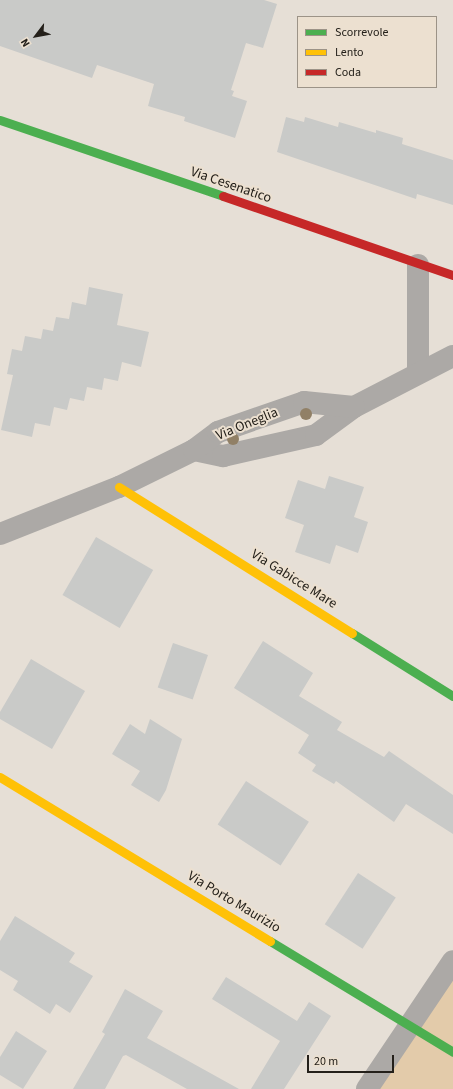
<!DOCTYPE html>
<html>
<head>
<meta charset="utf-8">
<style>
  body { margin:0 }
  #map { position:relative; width:453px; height:1089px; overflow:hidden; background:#e6dfd6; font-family:"Source Sans 3",sans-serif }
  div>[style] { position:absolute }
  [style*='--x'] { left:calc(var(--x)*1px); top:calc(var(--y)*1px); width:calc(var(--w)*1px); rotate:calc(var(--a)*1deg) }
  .green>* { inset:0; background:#e3cbaa }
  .building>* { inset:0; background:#c9cac8; transform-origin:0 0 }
  .street>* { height:22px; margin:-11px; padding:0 11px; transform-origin:11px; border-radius:11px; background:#aca9a6 }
  .fast>* { height:9px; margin:-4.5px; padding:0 4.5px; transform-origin:4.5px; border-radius:4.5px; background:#4caf50 }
  .slow>* { height:9px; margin:-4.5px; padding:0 4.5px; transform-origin:4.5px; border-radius:4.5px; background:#ffc107 }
  .jam>* { height:9px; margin:-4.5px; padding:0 4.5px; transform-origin:4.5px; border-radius:4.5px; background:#c62828 }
  .trees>* { width:12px; height:12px; margin:-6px; border-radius:50%; background:#918066 }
  span { translate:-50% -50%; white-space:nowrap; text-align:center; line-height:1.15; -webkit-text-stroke:4px #ece0d0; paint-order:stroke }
  .street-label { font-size:14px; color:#24201a }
  .legend { position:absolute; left:297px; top:16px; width:140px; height:72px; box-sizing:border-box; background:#ece0d0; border:1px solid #9c9387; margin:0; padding:5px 7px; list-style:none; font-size:12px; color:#24201a }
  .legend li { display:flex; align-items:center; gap:8px; height:20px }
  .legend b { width:20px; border:1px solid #9c9387 }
  .north { position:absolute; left:16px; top:16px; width:40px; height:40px; -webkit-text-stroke:3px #ece0d0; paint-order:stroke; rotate:238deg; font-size:11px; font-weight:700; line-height:16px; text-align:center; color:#24201a }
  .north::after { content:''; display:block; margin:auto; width:14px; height:18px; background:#24201a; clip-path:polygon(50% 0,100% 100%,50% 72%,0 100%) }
  .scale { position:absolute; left:307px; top:1055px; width:87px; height:18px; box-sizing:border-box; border:2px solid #24201a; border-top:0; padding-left:5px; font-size:12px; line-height:14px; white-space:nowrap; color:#24201a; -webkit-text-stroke:3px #ece0d0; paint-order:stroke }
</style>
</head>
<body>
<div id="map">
  <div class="green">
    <i style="clip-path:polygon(453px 961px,453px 1089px,367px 1089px)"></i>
  </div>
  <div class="building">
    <i style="clip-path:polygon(0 0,264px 0,277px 4px,263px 48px,246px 43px,231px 90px,234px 91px,232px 96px,247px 101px,235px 138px,184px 121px,185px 117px,148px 106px,154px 84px,97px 65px,92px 78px,0 46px)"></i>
    <i style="clip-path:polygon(286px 117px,304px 122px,305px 117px,338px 127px,339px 122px,376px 133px,376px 130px,403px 138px,402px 144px,453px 160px,453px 205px,417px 194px,416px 199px,277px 152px)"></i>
    <i style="clip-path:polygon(89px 287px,123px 294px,117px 325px,149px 332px,141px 367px,122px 362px,118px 381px,104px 378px,102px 390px,87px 387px,84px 401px,70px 398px,67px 410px,54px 407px,50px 426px,35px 423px,32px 437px,1px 430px,13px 375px,7px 374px,12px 349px,22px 351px,25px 336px,41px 339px,43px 329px,53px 331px,56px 317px,69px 319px,72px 302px,86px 305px)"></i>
    <i style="clip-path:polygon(329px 476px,364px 487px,354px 517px,368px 522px,358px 553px,336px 545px,330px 564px,295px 552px,304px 525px,285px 518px,298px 480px,325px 489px)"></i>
    <i style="left:96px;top:537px;width:66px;height:67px;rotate:30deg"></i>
    <i style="clip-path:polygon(263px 641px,313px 673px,299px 696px,342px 722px,337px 730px,384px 757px,389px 751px,453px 795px,453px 834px,406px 804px,394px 822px,336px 781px,334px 784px,312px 771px,316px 765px,298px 753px,309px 735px,234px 688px)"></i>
    <i style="left:173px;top:643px;width:37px;height:47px;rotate:19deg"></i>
    <i style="clip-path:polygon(31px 659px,85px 691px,52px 749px,0 719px,0 712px)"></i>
    <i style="clip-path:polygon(150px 719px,182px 739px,166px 790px,159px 802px,131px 785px,140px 771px,112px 754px,130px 724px,145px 734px)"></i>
    <i style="left:246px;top:781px;width:75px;height:52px;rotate:33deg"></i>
    <i style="left:358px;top:873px;width:45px;height:61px;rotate:33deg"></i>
    <i style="clip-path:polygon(15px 916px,75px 953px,69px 962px,93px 976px,70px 1013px,56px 1004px,50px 1014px,13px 990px,18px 981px,0 970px,0 941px)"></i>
    <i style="clip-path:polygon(226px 977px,297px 1021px,309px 1002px,331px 1016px,284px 1089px,251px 1089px,280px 1041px,212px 999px)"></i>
    <i style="clip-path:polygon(125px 989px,163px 1011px,147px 1038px,239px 1089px,187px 1089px,126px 1055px,123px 1056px,105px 1089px,73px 1089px,105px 1034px,102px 1032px)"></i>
    <i style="clip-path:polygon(16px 1031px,47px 1051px,23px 1089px,0 1075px,0 1057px)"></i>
  </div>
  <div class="street">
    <i style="--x:418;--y:373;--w:108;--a:-90"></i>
    <i style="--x:194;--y:450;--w:30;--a:12"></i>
    <i style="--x:223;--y:456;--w:95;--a:-12.7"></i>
    <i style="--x:316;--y:435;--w:47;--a:-36.4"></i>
    <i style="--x:354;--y:407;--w:111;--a:-27.3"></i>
    <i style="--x:0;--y:534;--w:128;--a:-21.6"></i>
    <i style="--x:119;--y:487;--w:84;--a:-26.3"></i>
    <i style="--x:194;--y:450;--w:30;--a:-37"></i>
    <i style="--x:218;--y:432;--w:91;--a:-19.2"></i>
    <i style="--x:304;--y:402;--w:50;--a:5.7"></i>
    <i style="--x:367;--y:1089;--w:154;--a:-56.1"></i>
  </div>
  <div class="fast">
    <i style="--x:0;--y:120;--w:236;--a:18.8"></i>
    <i style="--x:352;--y:633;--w:119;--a:32"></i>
    <i style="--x:270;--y:941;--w:214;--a:31.2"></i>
  </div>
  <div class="slow">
    <i style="--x:119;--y:487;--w:275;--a:32.1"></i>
    <i style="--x:0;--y:777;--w:316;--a:31.3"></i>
  </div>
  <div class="jam">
    <i style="--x:223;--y:196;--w:243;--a:19"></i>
  </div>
  <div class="trees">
    <i style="left:306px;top:414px"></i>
    <i style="left:233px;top:439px"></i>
  </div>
  <div class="street-label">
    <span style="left:231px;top:185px;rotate:19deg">Via Cesenatico</span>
    <span style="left:247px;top:424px;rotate:-22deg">Via Oneglia</span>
    <span style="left:294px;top:579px;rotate:32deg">Via Gabicce Mare</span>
    <span style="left:234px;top:902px;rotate:31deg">Via Porto Maurizio</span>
  </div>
  <ul class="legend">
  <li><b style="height:5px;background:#4caf50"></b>Scorrevole</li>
  <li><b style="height:5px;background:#ffc107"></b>Lento</li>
  <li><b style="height:5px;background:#c62828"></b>Coda</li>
  </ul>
  <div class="north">N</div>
  <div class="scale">20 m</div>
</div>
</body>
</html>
